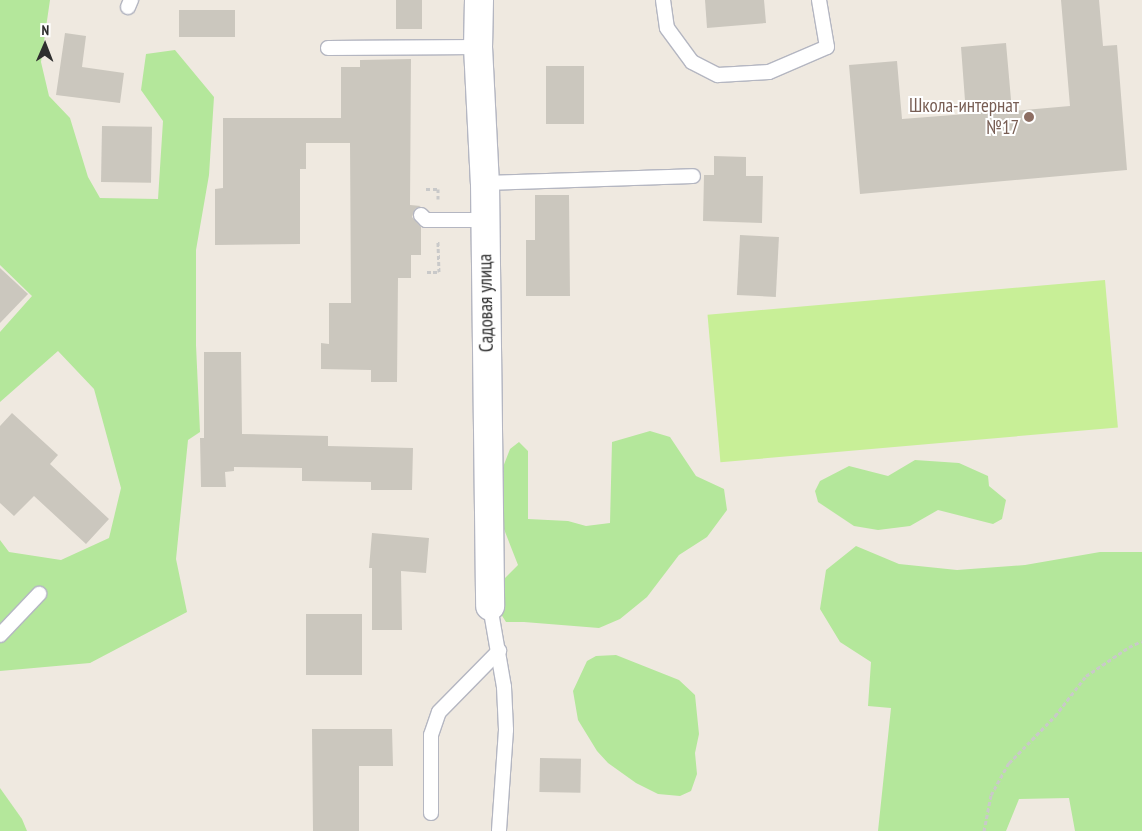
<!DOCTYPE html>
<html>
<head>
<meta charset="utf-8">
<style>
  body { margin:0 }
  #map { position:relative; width:1142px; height:831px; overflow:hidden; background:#efe9e0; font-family:"PT Sans Narrow",sans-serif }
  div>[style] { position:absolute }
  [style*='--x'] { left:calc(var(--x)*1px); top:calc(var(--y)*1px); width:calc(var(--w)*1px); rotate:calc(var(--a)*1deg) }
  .green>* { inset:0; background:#b4e79b }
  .pitch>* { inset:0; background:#c8ef97; transform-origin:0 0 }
  .building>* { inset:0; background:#cbc7be; transform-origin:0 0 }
  .path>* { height:3px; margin-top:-1.5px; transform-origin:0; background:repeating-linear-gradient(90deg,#c9c9c9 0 4px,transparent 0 6.5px) }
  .roads { filter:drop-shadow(1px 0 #b4b6c1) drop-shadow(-1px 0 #b4b6c1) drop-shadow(0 1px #b4b6c1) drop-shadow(0 -1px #b4b6c1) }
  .lane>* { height:14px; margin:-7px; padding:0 7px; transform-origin:7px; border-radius:7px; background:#fff }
  .street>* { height:28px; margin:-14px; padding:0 14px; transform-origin:14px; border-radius:14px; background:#fff }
  .dots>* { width:14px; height:14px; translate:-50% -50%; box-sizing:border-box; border:2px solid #fff; border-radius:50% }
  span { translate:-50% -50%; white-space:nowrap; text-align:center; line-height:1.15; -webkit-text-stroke:4px #fff; paint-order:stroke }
  .education-label { font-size:19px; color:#785e54 }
  .right { translate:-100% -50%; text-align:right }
  .street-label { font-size:19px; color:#2e2e2e }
  .north { position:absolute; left:20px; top:20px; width:50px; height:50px; -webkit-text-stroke:4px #fff; paint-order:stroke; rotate:1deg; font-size:14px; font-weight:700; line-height:20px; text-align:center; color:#2e2e2e }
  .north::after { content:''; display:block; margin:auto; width:18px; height:22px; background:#2e2e2e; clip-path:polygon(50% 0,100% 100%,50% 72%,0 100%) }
</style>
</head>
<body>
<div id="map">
  <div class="green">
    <i style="clip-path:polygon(0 0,50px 0,41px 62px,49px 96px,70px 118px,88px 177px,100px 198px,158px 199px,163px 121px,141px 90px,146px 54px,175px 50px,214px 97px,209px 175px,196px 250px,196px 345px,200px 432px,188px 440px,176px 559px,187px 612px,90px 663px,0 671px,0 540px,9px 552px,61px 560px,109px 538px,121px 488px,94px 389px,58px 351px,0 402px,0 332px,32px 296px,0 265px)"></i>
    <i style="clip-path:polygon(650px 431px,670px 437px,696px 476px,724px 489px,727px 510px,707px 537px,679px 555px,647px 597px,620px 619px,599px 628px,524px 622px,506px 622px,499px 611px,503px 580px,518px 565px,498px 514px,498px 480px,510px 449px,519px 442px,528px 451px,528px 519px,568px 521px,586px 526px,610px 523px,612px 442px)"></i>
    <i style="clip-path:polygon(915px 460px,959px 463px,988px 476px,989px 486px,1006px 500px,1002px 519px,993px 524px,938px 510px,910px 526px,878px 530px,854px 526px,818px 502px,815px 491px,820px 481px,849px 466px,888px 476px)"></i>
    <i style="clip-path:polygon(856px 546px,899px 564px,957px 570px,1025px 565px,1100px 552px,1142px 552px,1142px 831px,1075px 831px,1069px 798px,1019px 799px,1006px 831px,878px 831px,891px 708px,868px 706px,871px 662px,840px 642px,820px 609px,826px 570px)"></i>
    <i style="clip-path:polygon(616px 655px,679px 680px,695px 695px,699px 734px,695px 753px,697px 774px,691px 791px,680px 796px,658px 794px,636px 783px,608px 763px,597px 751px,578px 720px,573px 691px,587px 661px,596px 656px)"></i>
    <i style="clip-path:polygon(0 788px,22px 819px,27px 831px,0 831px)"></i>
  </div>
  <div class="pitch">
    <i style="left:1105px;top:280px;width:148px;height:399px;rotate:85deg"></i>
  </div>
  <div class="building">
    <i style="left:396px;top:0;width:26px;height:29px"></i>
    <i style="clip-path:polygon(705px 0,764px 0,766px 23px,707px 28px)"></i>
    <i style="clip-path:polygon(1061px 0,1099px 0,1103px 46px,1117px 45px,1127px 170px,860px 194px,849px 65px,897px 61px,902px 119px,966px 114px,961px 47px,1006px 43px,1012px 111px,1070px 106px)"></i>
    <i style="left:179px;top:10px;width:56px;height:27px"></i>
    <i style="clip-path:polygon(65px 33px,86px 36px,82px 67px,124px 73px,120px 103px,56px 95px)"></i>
    <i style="clip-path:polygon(411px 59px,410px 205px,421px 206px,415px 209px,412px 217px,421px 227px,421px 255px,411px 255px,411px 278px,398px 278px,397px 382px,371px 382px,371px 370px,321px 369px,321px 343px,329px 344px,329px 303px,351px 303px,350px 143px,306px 143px,306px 169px,300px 169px,300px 244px,215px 245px,215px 189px,223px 188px,223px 118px,341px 118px,341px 67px,360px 67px,360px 60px)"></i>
    <i style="left:546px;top:66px;width:38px;height:58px"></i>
    <i style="left:102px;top:126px;width:50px;height:56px;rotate:1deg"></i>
    <i style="clip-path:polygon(714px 156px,746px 157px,746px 176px,763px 176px,762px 223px,703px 221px,704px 175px,714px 175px)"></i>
    <i style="clip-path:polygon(535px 195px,569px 195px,570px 296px,526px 296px,526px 240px,535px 240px)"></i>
    <i style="left:740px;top:235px;width:39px;height:60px;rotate:3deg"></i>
    <i style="clip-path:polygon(0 268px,28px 294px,0 323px)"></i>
    <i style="clip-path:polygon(204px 352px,241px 352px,242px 434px,328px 436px,328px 446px,413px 448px,412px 490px,371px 490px,371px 482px,302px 481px,302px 468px,234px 467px,234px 471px,225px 472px,226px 487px,201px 487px,200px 438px,204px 438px)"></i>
    <i style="clip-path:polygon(12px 413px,58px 455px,50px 464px,109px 519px,86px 544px,34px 496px,14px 516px,0 503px,0 426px)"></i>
    <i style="clip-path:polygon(372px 533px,429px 538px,426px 573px,401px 571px,402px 630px,372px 630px,372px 568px,369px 568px)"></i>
    <i style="left:306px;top:614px;width:56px;height:61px"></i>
    <i style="clip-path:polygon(312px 729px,392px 729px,393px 766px,359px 766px,359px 831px,313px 831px)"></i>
    <i style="left:540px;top:758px;width:41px;height:34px;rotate:1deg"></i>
  </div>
  <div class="path">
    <i style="--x:426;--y:189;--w:12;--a:0"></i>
    <i style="--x:438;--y:189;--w:10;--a:90"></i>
    <i style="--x:427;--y:272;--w:12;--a:0"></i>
    <i style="--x:439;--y:272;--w:31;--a:-92"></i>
    <i style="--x:984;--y:831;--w:37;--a:-79"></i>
    <i style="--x:991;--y:795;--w:37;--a:-61"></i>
    <i style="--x:1009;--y:763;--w:66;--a:-45.6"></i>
    <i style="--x:1055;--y:716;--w:51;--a:-52.2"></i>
    <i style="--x:1086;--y:676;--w:52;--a:-34"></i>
    <i style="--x:1129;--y:647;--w:14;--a:-25"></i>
  </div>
  <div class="roads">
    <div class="lane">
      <i style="--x:663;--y:0;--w:28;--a:82"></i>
      <i style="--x:667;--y:28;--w:42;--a:53.7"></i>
      <i style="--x:692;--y:62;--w:29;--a:27"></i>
      <i style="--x:718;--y:75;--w:51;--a:-3.4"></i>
      <i style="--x:769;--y:72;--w:63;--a:-23.3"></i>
      <i style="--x:827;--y:47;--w:48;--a:-99.7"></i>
      <i style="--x:128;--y:7;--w:8;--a:-67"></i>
      <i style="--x:328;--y:48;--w:150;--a:-0.4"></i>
      <i style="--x:485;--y:183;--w:208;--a:-1.9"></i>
      <i style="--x:421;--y:215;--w:7;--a:45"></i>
      <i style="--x:426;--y:220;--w:59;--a:0"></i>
      <i style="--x:490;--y:606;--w:82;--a:80.2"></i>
      <i style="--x:504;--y:687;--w:43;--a:87.3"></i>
      <i style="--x:506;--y:730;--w:101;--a:94"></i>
      <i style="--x:0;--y:635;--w:57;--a:-46.4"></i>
      <i style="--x:431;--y:813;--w:78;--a:-90"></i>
      <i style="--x:431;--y:735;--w:24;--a:-71"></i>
      <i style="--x:439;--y:712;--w:86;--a:-45.5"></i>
    </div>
    <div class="street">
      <i style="--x:479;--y:0;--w:47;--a:91.2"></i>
      <i style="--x:478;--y:47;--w:136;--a:87.1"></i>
      <i style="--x:485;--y:183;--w:423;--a:89.3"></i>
    </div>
  </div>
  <div class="dots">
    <i style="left:1029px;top:117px;background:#8d6e63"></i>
  </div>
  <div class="education-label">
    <span class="right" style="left:1019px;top:117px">Школа-интернат<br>№17</span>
  </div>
  <div class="street-label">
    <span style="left:486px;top:303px;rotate:-91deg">Садовая улица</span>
  </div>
  <div class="north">N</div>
</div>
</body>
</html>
